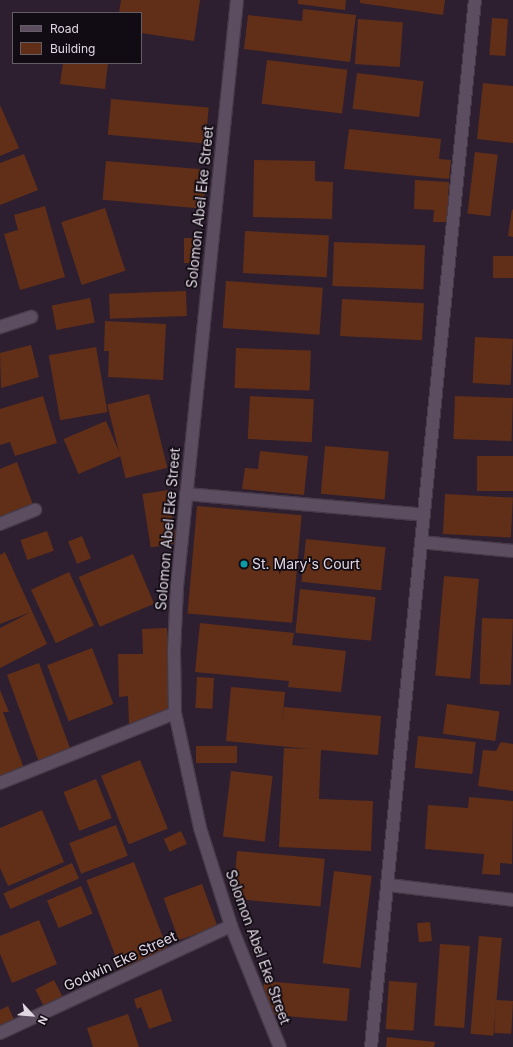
<!DOCTYPE html>
<html>
<head>
<meta charset="utf-8">
<style>
  body { margin:0 }
  #map { position:relative; width:513px; height:1047px; overflow:hidden; background:#2d1f30; font-family:Inter,sans-serif }
  div>[style] { position:absolute }
  [style*='--x'] { left:calc(var(--x)*1px); top:calc(var(--y)*1px); width:calc(var(--w)*1px); rotate:calc(var(--a)*1deg) }
  .building>* { inset:0; background:#612f17; transform-origin:0 0 }
  .roads { filter:drop-shadow(1px 0 #463a48) drop-shadow(-1px 0 #463a48) drop-shadow(0 1px #463a48) drop-shadow(0 -1px #463a48) }
  .minor>* { height:12px; margin:-6px; padding:0 6px; transform-origin:6px; border-radius:6px; background:#5d4d61 }
  .dots>* { width:11px; height:11px; translate:-50% -50%; box-sizing:border-box; border:2px solid #110b13; border-radius:50% }
  span { translate:-50% -50%; white-space:nowrap; text-align:center; line-height:1.15; -webkit-text-stroke:3.5px #110b13; paint-order:stroke }
  .street-label { font-size:14px; color:#e0d7e2 }
  .poi-label { font-size:14px; color:#e0d7e2 }
  .left { translate:0 -50%; text-align:left }
  .legend { position:absolute; left:12px; top:12px; width:130px; height:52px; box-sizing:border-box; background:#110b13; border:1px solid #645d66; margin:0; padding:5px 7px; list-style:none; font-size:12px; color:#e0d7e2 }
  .legend li { display:flex; align-items:center; gap:8px; height:20px }
  .legend b { width:20px; border:1px solid #645d66 }
  .north { position:absolute; left:12px; top:995px; width:40px; height:40px; -webkit-text-stroke:3px #110b13; paint-order:stroke; rotate:116deg; font-size:11px; font-weight:700; line-height:16px; text-align:center; color:#e0d7e2 }
  .north::after { content:''; display:block; margin:auto; width:14px; height:18px; background:#e0d7e2; clip-path:polygon(50% 0,100% 100%,50% 72%,0 100%) }
</style>
</head>
<body>
<div id="map">
  <div class="building">
    <i style="clip-path:polygon(121px 0,200px 0,194px 41px,141px 33px,141px 13px,119px 13px)"></i>
    <i style="clip-path:polygon(298px 0,346px 0,345px 10px,298px 4px)"></i>
    <i style="clip-path:polygon(360px 0,445px 0,443px 15px,360px 3px)"></i>
    <i style="clip-path:polygon(303px 9px,356px 15px,350px 62px,244px 49px,248px 15px,302px 21px)"></i>
    <i style="left:492px;top:18px;width:16px;height:37px;rotate:4deg"></i>
    <i style="left:358px;top:19px;width:45px;height:45px;rotate:4deg"></i>
    <i style="left:267px;top:60px;width:81px;height:44px;rotate:7deg"></i>
    <i style="clip-path:polygon(63px 63px,108px 63px,105px 89px,60px 84px)"></i>
    <i style="left:357px;top:73px;width:67px;height:36px;rotate:7deg"></i>
    <i style="clip-path:polygon(483px 83px,513px 86px,513px 143px,477px 139px)"></i>
    <i style="left:111px;top:99px;width:98px;height:36px;rotate:5deg"></i>
    <i style="clip-path:polygon(0 105px,19px 148px,0 156px)"></i>
    <i style="clip-path:polygon(349px 129px,441px 139px,439px 159px,451px 160px,449px 179px,344px 169px)"></i>
    <i style="left:475px;top:152px;width:23px;height:62px;rotate:7deg"></i>
    <i style="clip-path:polygon(24px 154px,38px 190px,0 205px,0 163px)"></i>
    <i style="clip-path:polygon(254px 160px,315px 161px,315px 181px,333px 182px,332px 219px,253px 217px)"></i>
    <i style="left:106px;top:161px;width:101px;height:39px;rotate:5deg"></i>
    <i style="clip-path:polygon(415px 180px,449px 182px,447px 222px,433px 222px,434px 210px,414px 209px)"></i>
    <i style="clip-path:polygon(45px 206px,65px 277px,20px 290px,4px 234px,18px 230px,14px 215px)"></i>
    <i style="left:105px;top:208px;width:66px;height:46px;rotate:72deg"></i>
    <i style="clip-path:polygon(512px 209px,513px 210px,513px 237px,508px 236px)"></i>
    <i style="left:245px;top:231px;width:84px;height:42px;rotate:3deg"></i>
    <i style="left:184px;top:238px;width:12px;height:25px"></i>
    <i style="left:334px;top:242px;width:91px;height:44px;rotate:2deg"></i>
    <i style="left:513px;top:256px;width:22px;height:20px;rotate:90deg"></i>
    <i style="left:226px;top:281px;width:97px;height:47px;rotate:4deg"></i>
    <i style="left:186px;top:291px;width:25px;height:77px;rotate:88deg"></i>
    <i style="left:90px;top:298px;width:25px;height:39px;rotate:79deg"></i>
    <i style="left:342px;top:299px;width:82px;height:37px;rotate:3deg"></i>
    <i style="clip-path:polygon(105px 321px,166px 324px,163px 380px,108px 377px,109px 351px,104px 351px)"></i>
    <i style="left:475px;top:337px;width:38px;height:46px;rotate:3deg"></i>
    <i style="clip-path:polygon(31px 345px,39px 377px,1px 388px,0 353px)"></i>
    <i style="left:96px;top:347px;width:66px;height:48px;rotate:80deg"></i>
    <i style="left:236px;top:348px;width:75px;height:40px;rotate:2deg"></i>
    <i style="left:149px;top:394px;width:76px;height:43px;rotate:76deg"></i>
    <i style="clip-path:polygon(43px 396px,57px 443px,15px 456px,10px 442px,0 445px,0 409px)"></i>
    <i style="left:250px;top:396px;width:64px;height:43px;rotate:3deg"></i>
    <i style="left:455px;top:396px;width:58px;height:43px;rotate:2deg"></i>
    <i style="left:106px;top:421px;width:38px;height:46px;rotate:67deg"></i>
    <i style="left:325px;top:446px;width:64px;height:48px;rotate:5deg"></i>
    <i style="clip-path:polygon(260px 451px,308px 456px,304px 495px,242px 489px,245px 468px,258px 469px)"></i>
    <i style="left:477px;top:456px;width:36px;height:35px"></i>
    <i style="clip-path:polygon(17px 462px,35px 510px,0 524px,0 469px)"></i>
    <i style="left:168px;top:490px;width:54px;height:26px;rotate:81deg"></i>
    <i style="left:445px;top:494px;width:68px;height:40px;rotate:3deg"></i>
    <i style="left:197px;top:506px;width:105px;height:108px;rotate:5deg"></i>
    <i style="left:47px;top:531px;width:21px;height:28px;rotate:71deg"></i>
    <i style="left:82px;top:536px;width:24px;height:15px;rotate:68deg"></i>
    <i style="left:306px;top:539px;width:80px;height:43px;rotate:6deg"></i>
    <i style="clip-path:polygon(5px 552px,47px 644px,0 668px,0 628px,31px 612px,0 624px,0 555px)"></i>
    <i style="left:133px;top:554px;width:54px;height:59px;rotate:67deg"></i>
    <i style="left:69px;top:572px;width:59px;height:42px;rotate:65deg"></i>
    <i style="left:444px;top:576px;width:35px;height:100px;rotate:5deg"></i>
    <i style="left:300px;top:589px;width:76px;height:44px;rotate:6deg"></i>
    <i style="left:482px;top:618px;width:31px;height:66px;rotate:2deg"></i>
    <i style="clip-path:polygon(200px 623px,294px 633px,292px 645px,346px 651px,341px 692px,288px 687px,289px 681px,195px 672px)"></i>
    <i style="clip-path:polygon(167px 628px,169px 723px,129px 724px,128px 696px,119px 697px,118px 654px,143px 654px,142px 629px)"></i>
    <i style="left:92px;top:648px;width:60px;height:48px;rotate:69deg"></i>
    <i style="left:39px;top:663px;width:92px;height:34px;rotate:70deg"></i>
    <i style="left:197px;top:677px;width:17px;height:31px;rotate:3deg"></i>
    <i style="clip-path:polygon(231px 687px,285px 692px,282px 724px,284px 707px,381px 716px,378px 755px,321px 750px,319px 799px,373px 801px,371px 851px,279px 847px,284px 748px,311px 749px,226px 741px)"></i>
    <i style="clip-path:polygon(0 690px,9px 712px,3px 712px,25px 771px,0 780px)"></i>
    <i style="left:447px;top:704px;width:53px;height:30px;rotate:8deg"></i>
    <i style="left:418px;top:736px;width:58px;height:32px;rotate:6deg"></i>
    <i style="clip-path:polygon(501px 742px,513px 744px,513px 791px,478px 786px,483px 750px,496px 751px)"></i>
    <i style="left:196px;top:746px;width:41px;height:17px"></i>
    <i style="left:140px;top:760px;width:74px;height:42px;rotate:68deg"></i>
    <i style="left:231px;top:771px;width:42px;height:66px;rotate:7deg"></i>
    <i style="left:96px;top:779px;width:42px;height:35px;rotate:68deg"></i>
    <i style="clip-path:polygon(469px 797px,513px 801px,512px 864px,500px 863px,500px 875px,482px 874px,484px 854px,425px 849px,428px 805px,468px 808px)"></i>
    <i style="clip-path:polygon(42px 810px,64px 862px,8px 886px,0 868px,0 828px)"></i>
    <i style="left:116px;top:825px;width:33px;height:50px;rotate:69deg"></i>
    <i style="left:181px;top:831px;width:14px;height:19px;rotate:65deg"></i>
    <i style="left:237px;top:851px;width:88px;height:48px;rotate:5deg"></i>
    <i style="left:134px;top:862px;width:97px;height:51px;rotate:69deg"></i>
    <i style="left:72px;top:863px;width:17px;height:75px;rotate:66deg"></i>
    <i style="left:334px;top:871px;width:38px;height:93px;rotate:7deg"></i>
    <i style="left:202px;top:884px;width:45px;height:41px;rotate:70deg"></i>
    <i style="left:81px;top:886px;width:30px;height:37px;rotate:67deg"></i>
    <i style="clip-path:polygon(39px 920px,57px 964px,12px 983px,0 954px,0 936px)"></i>
    <i style="left:430px;top:922px;width:19px;height:13px;rotate:84deg"></i>
    <i style="left:479px;top:936px;width:23px;height:98px;rotate:5deg"></i>
    <i style="left:440px;top:944px;width:30px;height:82px;rotate:4deg"></i>
    <i style="left:54px;top:980px;width:20px;height:21px;rotate:63deg"></i>
    <i style="left:264px;top:981px;width:86px;height:33px;rotate:5deg"></i>
    <i style="left:389px;top:981px;width:28px;height:48px;rotate:4deg"></i>
    <i style="clip-path:polygon(161px 989px,172px 1021px,149px 1029px,141px 1007px,137px 1009px,134px 999px)"></i>
    <i style="left:496px;top:1000px;width:17px;height:33px;rotate:3deg"></i>
    <i style="clip-path:polygon(8px 1006px,15px 1022px,0 1030px,0 1010px)"></i>
    <i style="clip-path:polygon(128px 1014px,139px 1047px,93px 1047px,87px 1028px)"></i>
    <i style="clip-path:polygon(387px 1037px,435px 1042px,434px 1047px,386px 1047px)"></i>
  </div>
  <div class="roads">
    <div class="minor">
      <i style="--x:237;--y:0;--w:590;--a:95.84"></i>
      <i style="--x:177;--y:587;--w:64;--a:92.7"></i>
      <i style="--x:174;--y:651;--w:62;--a:89.1"></i>
      <i style="--x:175;--y:713;--w:118;--a:77.7"></i>
      <i style="--x:200;--y:828;--w:103;--a:72.4"></i>
      <i style="--x:231;--y:926;--w:131;--a:68"></i>
      <i style="--x:0;--y:327;--w:33;--a:-18"></i>
      <i style="--x:186;--y:494;--w:239;--a:5"></i>
      <i style="--x:0;--y:524;--w:38;--a:-22"></i>
      <i style="--x:421;--y:542;--w:92;--a:5.6"></i>
      <i style="--x:0;--y:783;--w:188;--a:-21.8"></i>
      <i style="--x:388;--y:885;--w:126;--a:6.8"></i>
      <i style="--x:0;--y:1033;--w:255;--a:-24.9"></i>
      <i style="--x:371;--y:1047;--w:1052;--a:-84.33"></i>
    </div>
  </div>
  <div class="dots">
    <i style="left:244px;top:564px;background:#0f9aa8"></i>
  </div>
  <div class="street-label">
    <span style="left:200px;top:207px;rotate:-84deg">Solomon Abel Eke Street</span>
    <span style="left:168px;top:529px;rotate:-85deg">Solomon Abel Eke Street</span>
    <span style="left:258px;top:947px;rotate:70deg">Solomon Abel Eke Street</span>
    <span style="left:120px;top:961px;rotate:-25deg">Godwin Eke Street</span>
  </div>
  <div class="poi-label">
    <span class="left" style="left:252px;top:564px">St. Mary's Court</span>
  </div>
  <ul class="legend">
  <li><b style="height:5px;background:#5d4d61"></b>Road</li>
  <li><b style="height:11px;background:#612f17"></b>Building</li>
  </ul>
  <div class="north">N</div>
</div>
</body>
</html>
